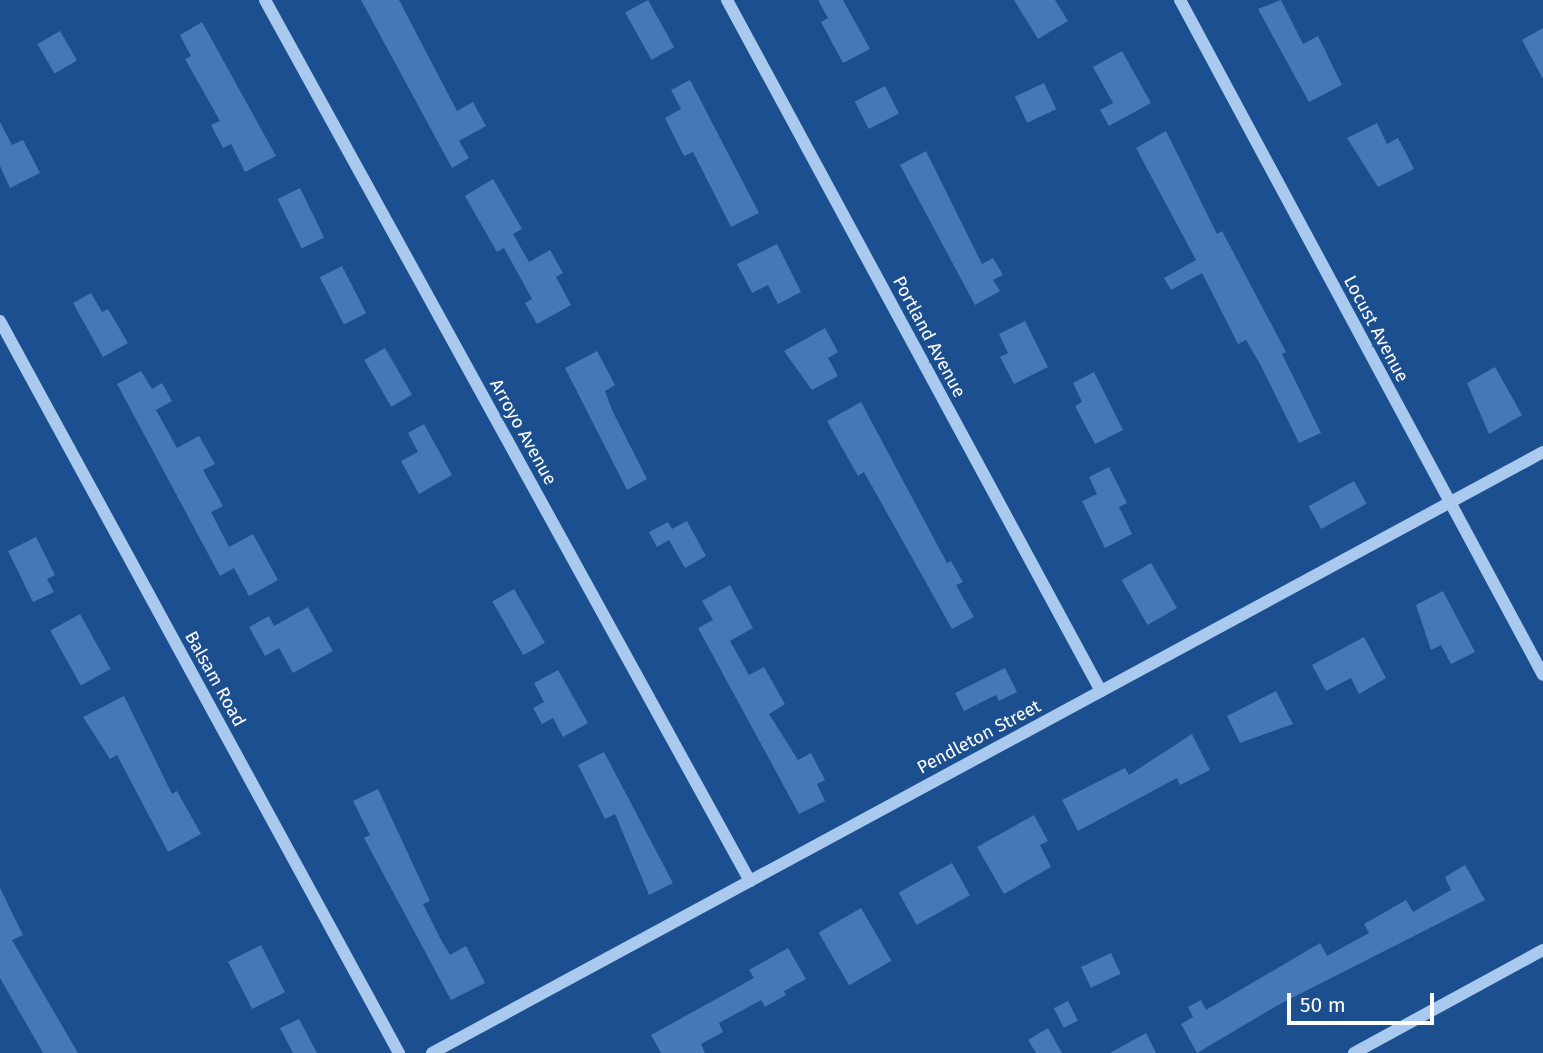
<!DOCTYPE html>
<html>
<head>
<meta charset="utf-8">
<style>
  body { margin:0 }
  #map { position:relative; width:1543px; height:1053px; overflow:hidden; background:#1b4f8f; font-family:"Fira Sans",sans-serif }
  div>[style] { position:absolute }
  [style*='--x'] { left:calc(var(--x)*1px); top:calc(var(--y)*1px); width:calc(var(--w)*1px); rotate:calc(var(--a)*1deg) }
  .building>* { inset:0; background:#4478b7; transform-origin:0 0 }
  .minor>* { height:12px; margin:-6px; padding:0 6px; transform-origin:6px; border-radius:6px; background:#a9c9ee }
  span { translate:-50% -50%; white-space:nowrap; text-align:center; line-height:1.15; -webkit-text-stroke:5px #1b4f8f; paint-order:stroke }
  .street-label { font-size:18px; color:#fff }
  .scale { position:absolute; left:1287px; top:993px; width:147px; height:32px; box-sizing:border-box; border:4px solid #fff; border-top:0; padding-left:9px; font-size:21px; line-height:24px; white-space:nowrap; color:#fff; -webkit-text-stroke:5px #1b4f8f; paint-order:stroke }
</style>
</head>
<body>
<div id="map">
  <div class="building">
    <i style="clip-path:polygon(361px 0,399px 0,457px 111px,473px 102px,486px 126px,459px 141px,469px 158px,452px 168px)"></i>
    <i style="left:648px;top:0;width:54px;height:26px;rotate:61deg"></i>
    <i style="clip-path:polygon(818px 0,843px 0,870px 49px,843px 63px,821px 22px,828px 18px)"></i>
    <i style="clip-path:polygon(1014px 0,1055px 0,1068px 21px,1038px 39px)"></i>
    <i style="clip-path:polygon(1281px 0,1303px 44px,1318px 36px,1342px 85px,1309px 102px,1258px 9px)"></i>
    <i style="clip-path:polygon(202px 22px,276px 156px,245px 172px,231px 144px,223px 148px,211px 125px,220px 121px,185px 59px,191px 56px,180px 35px)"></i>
    <i style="clip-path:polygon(1543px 28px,1543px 79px,1522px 40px)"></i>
    <i style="left:60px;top:31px;width:34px;height:26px;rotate:60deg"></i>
    <i style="clip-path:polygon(1122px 51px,1151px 103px,1109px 126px,1100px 110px,1113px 103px,1093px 67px)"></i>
    <i style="clip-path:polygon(690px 80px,759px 213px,731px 227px,693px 152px,684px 156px,665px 118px,681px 109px,671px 90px)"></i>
    <i style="left:1044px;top:83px;width:29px;height:32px;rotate:65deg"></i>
    <i style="left:885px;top:86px;width:31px;height:34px;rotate:63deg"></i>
    <i style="clip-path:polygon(0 122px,12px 145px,23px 140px,40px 173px,10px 188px,0 166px)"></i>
    <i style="clip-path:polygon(1377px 123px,1387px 144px,1398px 138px,1414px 169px,1378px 187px,1347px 138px)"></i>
    <i style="clip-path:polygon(1166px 131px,1217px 234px,1222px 231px,1286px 352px,1282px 354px,1321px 433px,1299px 443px,1261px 366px,1246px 340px,1238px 344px,1202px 273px,1171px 290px,1164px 278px,1196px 260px,1136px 148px)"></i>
    <i style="clip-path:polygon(926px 151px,982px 264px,993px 258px,1003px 275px,993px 280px,1000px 291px,975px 305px,900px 165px)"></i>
    <i style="clip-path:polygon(493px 179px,522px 229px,513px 234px,529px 262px,550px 250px,563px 273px,556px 277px,571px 305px,537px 324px,525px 303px,532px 299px,504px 248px,497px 252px,465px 196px)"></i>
    <i style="left:300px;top:188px;width:55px;height:25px;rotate:64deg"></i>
    <i style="clip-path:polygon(777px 244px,801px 292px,778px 304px,768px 285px,752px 293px,737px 264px)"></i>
    <i style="left:342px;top:266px;width:53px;height:25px;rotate:63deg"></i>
    <i style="clip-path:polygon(91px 293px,102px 312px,108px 309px,128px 343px,103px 357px,73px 303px)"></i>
    <i style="clip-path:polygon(1025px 321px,1048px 367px,1014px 384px,1000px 357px,1008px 353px,999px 334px)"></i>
    <i style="clip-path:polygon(825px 328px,838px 352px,828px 358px,838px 376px,812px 390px,784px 351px)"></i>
    <i style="left:385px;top:348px;width:54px;height:24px;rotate:60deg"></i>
    <i style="clip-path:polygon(597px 351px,615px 385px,605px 391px,612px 410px,647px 479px,627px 490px,565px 368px)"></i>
    <i style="clip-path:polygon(1495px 367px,1522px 415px,1489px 434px,1467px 383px)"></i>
    <i style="clip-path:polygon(141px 371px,152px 389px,162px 383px,172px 401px,156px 410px,177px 448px,199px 436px,215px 464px,203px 470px,223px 506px,211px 512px,229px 547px,253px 534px,278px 580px,249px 596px,234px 568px,220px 576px,117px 384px)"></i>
    <i style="clip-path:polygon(1094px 372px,1123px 430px,1095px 444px,1075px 406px,1082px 402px,1073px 383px)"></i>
    <i style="clip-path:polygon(861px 402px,947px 563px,951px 561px,963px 582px,956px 585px,974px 617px,952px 629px,864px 472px,858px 476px,827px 421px)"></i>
    <i style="clip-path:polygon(424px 424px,452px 475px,419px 494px,401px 461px,418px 452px,408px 433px)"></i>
    <i style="clip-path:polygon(1109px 467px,1127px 503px,1119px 507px,1132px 534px,1105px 548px,1082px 501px,1097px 494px,1089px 477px)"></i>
    <i style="left:1354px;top:481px;width:26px;height:52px;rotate:61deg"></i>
    <i style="clip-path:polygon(687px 521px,706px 556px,685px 568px,669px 540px,657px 547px,649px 532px,668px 522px,672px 529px)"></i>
    <i style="clip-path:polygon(36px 537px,55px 575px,47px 579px,54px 592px,33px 602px,8px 551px)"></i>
    <i style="left:1151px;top:563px;width:52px;height:34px;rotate:60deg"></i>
    <i style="clip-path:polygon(730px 585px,753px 628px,730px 641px,749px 675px,764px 667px,785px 704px,769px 714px,798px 760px,811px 753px,825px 780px,817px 784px,825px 801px,799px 814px,698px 628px,713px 620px,702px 601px)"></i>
    <i style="left:514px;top:589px;width:62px;height:25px;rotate:60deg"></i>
    <i style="clip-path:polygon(1443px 591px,1475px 652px,1451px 664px,1441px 645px,1431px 650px,1416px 605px)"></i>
    <i style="clip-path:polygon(308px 607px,333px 651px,293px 673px,279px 648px,265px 656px,249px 627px,269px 616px,274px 626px)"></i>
    <i style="left:80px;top:614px;width:63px;height:34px;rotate:61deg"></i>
    <i style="clip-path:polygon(1364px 637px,1386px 678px,1359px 694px,1351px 678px,1326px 691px,1312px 665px)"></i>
    <i style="clip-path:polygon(1005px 668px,1017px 692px,999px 701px,996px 695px,964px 711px,955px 693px)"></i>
    <i style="clip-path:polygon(558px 670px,588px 723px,563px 737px,553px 718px,542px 724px,533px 708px,544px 702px,534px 683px)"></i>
    <i style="clip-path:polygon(1276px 691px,1293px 724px,1240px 743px,1227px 716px)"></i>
    <i style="clip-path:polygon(124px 696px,172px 794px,177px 791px,201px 834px,168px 852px,117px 755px,110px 759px,83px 717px)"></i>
    <i style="clip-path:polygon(1192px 734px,1210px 770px,1180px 785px,1177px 778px,1078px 831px,1062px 800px,1125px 768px,1129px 775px)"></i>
    <i style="clip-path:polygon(604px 752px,673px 883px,649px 895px,615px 814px,605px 819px,578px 765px)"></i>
    <i style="clip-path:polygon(378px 789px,430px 901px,423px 904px,440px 938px,450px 955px,466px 946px,485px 983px,451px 1000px,364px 838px,370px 835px,353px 801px)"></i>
    <i style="clip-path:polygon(1034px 815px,1048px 841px,1040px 845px,1051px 867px,1004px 894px,977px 847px)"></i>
    <i style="left:952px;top:863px;width:37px;height:61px;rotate:61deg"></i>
    <i style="clip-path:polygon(1465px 865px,1485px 900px,1278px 1005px,1197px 1053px,1181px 1024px,1193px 1017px,1188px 1007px,1201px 1000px,1206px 1010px,1320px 943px,1327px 956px,1369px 933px,1364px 924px,1406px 900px,1413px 912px,1451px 890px,1445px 877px)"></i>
    <i style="clip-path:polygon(0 888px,23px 935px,12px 940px,78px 1053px,43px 1053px,0 978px)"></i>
    <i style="left:861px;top:908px;width:61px;height:49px;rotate:60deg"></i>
    <i style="left:261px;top:945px;width:53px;height:37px;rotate:63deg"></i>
    <i style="clip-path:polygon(788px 948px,806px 979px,784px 991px,786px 995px,765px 1007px,761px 1000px,719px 1023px,723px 1032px,701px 1044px,705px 1053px,661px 1053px,651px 1035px,754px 978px,749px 970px)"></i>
    <i style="left:1111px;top:953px;width:23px;height:33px;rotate:65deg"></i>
    <i style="left:1068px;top:1001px;width:22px;height:16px;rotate:63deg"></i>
    <i style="clip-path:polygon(299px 1019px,317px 1053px,293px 1053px,280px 1028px)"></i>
    <i style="clip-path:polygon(1048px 1028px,1062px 1053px,1036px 1053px,1028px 1040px)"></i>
    <i style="clip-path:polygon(1146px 1033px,1156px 1053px,1110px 1053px)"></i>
  </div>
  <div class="minor">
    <i style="--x:265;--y:0;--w:1006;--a:61.17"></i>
    <i style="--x:727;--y:0;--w:786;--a:61.58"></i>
    <i style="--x:1180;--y:0;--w:766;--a:61.73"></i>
    <i style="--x:0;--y:321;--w:834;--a:61.41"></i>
    <i style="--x:432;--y:1053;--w:1263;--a:-28.41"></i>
    <i style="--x:1354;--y:1053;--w:215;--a:-28.6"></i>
  </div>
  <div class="street-label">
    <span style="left:1376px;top:329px;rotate:62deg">Locust Avenue</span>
    <span style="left:929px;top:337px;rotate:62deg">Portland Avenue</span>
    <span style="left:523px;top:432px;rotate:61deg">Arroyo Avenue</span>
    <span style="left:215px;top:679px;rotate:61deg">Balsam Road</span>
    <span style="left:979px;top:737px;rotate:-28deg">Pendleton Street</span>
  </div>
  <div class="scale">50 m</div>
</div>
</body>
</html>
